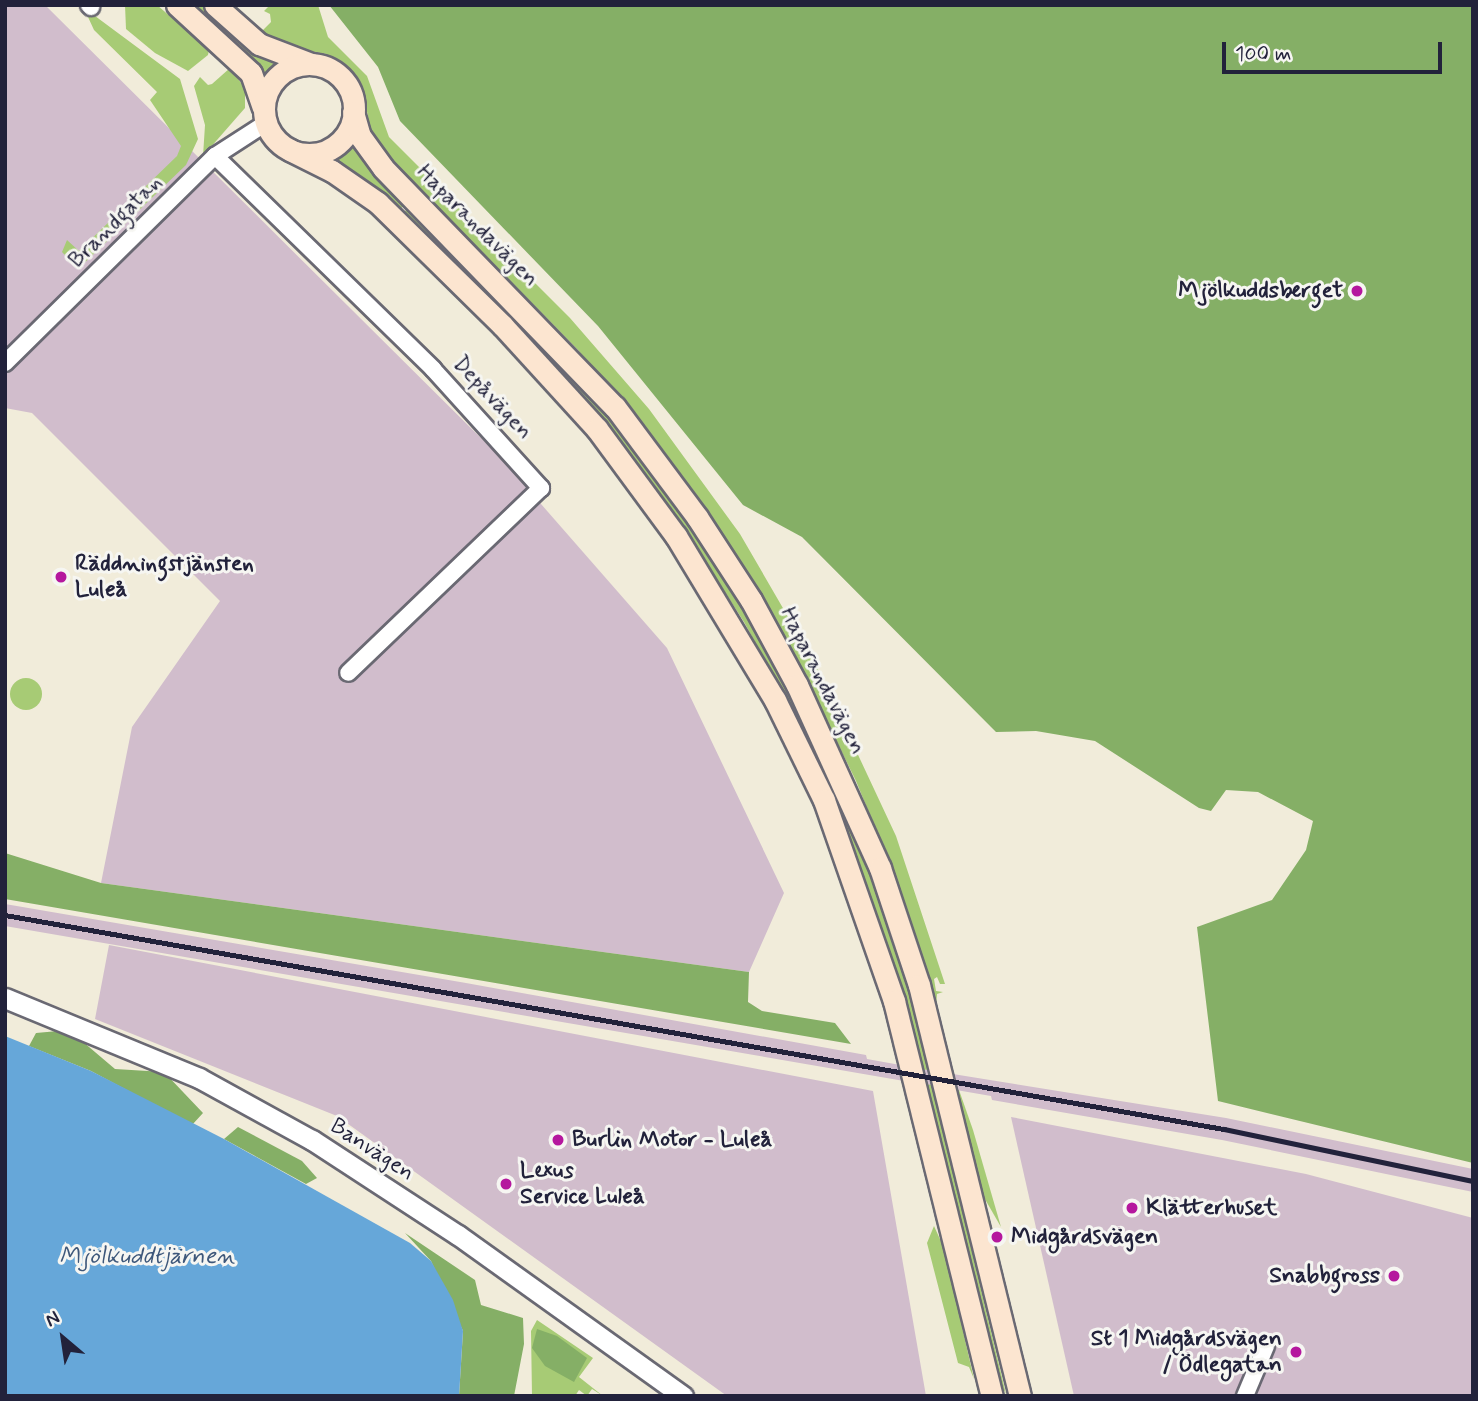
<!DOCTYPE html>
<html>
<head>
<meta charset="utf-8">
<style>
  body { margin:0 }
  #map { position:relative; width:1478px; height:1401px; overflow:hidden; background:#f1ecda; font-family:Mynerve,sans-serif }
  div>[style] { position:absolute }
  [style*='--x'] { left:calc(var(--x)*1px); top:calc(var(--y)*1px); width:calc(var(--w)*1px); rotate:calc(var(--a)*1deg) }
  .industrial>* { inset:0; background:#d1bdcc }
  .green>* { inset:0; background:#a7cb75 }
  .round { border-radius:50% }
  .forest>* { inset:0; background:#85af66 }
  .water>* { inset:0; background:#66a7d9 }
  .roads { filter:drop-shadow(2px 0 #6a6973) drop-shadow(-2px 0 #6a6973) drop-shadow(0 2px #6a6973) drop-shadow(0 -2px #6a6973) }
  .minor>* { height:16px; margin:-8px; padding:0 8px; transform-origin:8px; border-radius:8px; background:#fff }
  .tertiary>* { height:19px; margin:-9.5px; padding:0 9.5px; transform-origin:9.5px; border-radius:9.5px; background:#fff }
  .secondary>* { height:21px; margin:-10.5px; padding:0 10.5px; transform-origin:10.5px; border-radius:10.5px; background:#fce5d0 }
  .secondary>.ring { margin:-10.5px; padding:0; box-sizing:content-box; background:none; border:21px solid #fce5d0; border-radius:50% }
  .rail>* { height:4.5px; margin:-2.25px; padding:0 2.25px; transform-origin:2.25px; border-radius:2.25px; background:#22223b }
  .dots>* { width:19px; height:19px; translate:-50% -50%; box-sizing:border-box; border:4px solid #f6f6f2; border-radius:50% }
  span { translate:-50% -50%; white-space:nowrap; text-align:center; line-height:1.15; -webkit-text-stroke:6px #f6f6f2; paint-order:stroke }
  .street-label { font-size:23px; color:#22223b }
  .poi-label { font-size:23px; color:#22223b; font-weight:700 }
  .right { translate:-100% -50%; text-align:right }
  .left { translate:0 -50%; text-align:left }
  .water-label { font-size:24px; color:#3d577a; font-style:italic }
  .frame { position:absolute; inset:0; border:7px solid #22223b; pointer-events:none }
  .north { position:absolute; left:28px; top:1303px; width:70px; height:70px; -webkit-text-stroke:5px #f6f6f2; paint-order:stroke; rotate:331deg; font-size:19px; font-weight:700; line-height:28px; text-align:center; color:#22223b }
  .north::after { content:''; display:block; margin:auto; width:24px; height:32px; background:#22223b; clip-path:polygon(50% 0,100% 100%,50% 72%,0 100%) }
  .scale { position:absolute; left:1222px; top:42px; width:220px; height:32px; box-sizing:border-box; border:4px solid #22223b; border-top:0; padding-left:9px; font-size:21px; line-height:24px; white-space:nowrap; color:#22223b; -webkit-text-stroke:5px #f6f6f2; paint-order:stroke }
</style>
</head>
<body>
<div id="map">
  <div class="industrial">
    <i style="clip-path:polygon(5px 5px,45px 5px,499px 456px,667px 648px,784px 893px,749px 972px,101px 883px,132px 727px,220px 601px,32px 413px,5px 408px)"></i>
    <i style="clip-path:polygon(5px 904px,466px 983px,866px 1055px,867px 1059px,928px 1070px,1226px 1118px,1473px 1169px,1473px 1192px,1222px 1140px,992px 1100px,991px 1096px,5px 926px)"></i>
    <i style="clip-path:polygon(109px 945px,873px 1091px,926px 1396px,727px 1396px,337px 1116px,95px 1019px)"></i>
    <i style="clip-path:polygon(1011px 1117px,1306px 1174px,1473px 1218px,1473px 1396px,1074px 1396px)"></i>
  </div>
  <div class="green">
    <i style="clip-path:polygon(125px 5px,157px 5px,209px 50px,208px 55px,188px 71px,155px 53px,126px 29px)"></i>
    <i style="clip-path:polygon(191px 5px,202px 5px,237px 39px,274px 64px,265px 73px)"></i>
    <i style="clip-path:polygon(270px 5px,318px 5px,328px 37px,367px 76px,389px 137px,570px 318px,649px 409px,740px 534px,816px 665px,896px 836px,945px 984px,940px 984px,937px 977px,934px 979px,936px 991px,943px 992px,937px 994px,936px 1009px,890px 864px,856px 781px,795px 656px,705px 510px,578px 350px,386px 154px,370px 130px,363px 87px,354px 73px,326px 54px,293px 48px,261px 32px,271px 22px,270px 14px,264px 11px)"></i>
    <i style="clip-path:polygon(91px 13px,180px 79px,198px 139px,186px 165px,78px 269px,62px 252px,67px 240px,79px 251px,177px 156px,181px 146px,150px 100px,157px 92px,94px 30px,88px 17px)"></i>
    <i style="clip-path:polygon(230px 68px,245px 88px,245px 108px,203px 156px,205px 125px,194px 86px,200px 77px,208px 85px,212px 84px)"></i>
    <i style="clip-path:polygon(353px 144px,405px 205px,400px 209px,337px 160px)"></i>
    <i style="clip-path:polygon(408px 207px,607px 414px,689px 524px,751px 619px,794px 698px,871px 871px,914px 1003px,928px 1070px,919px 1069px,887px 943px,839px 812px,788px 702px,744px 622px,684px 528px,601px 419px,505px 312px,404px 213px)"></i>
    <i class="round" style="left:10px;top:678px;width:32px;height:32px"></i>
    <i style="clip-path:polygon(924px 1084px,932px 1085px,1006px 1394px,999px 1381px)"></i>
    <i style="clip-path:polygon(954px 1089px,959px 1090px,973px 1130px,1001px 1227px,982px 1194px)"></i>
    <i style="clip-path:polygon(934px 1226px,944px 1248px,974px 1379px,969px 1367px,958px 1363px,927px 1243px)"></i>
    <i style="clip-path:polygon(537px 1320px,593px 1358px,579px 1377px,603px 1396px,592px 1389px,587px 1396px,579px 1390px,575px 1396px,532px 1396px,531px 1331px)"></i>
  </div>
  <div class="forest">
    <i style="clip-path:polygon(329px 5px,1473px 5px,1473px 1163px,1218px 1101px,1197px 927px,1272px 900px,1306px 850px,1313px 821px,1258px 792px,1226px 790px,1211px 811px,1199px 808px,1095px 741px,1036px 731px,996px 732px,802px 537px,743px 505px,598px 326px,400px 121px,378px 67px)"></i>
    <i style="clip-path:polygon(5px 853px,101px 883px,749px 972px,748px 1002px,762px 1011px,835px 1023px,851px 1044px,5px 899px)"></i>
    <i style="clip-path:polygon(69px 1030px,115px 1069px,164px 1072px,203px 1113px,192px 1125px,91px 1071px,29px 1046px,36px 1033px)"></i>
    <i style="clip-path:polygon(238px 1127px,302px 1161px,317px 1178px,306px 1184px,224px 1139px)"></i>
    <i style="clip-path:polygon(405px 1233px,475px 1280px,481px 1305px,523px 1318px,524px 1344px,514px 1396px,459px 1396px,463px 1331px,431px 1261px)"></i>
    <i style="clip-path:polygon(537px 1329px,557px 1336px,587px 1358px,574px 1382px,545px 1366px,532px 1348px)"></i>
  </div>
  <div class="water">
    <i style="clip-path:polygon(5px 1036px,91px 1071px,224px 1139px,410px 1243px,431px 1261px,453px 1300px,463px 1331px,459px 1396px,5px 1396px)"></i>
  </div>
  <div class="roads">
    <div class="minor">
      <i style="--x:89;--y:5;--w:3;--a:45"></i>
      <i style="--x:215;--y:156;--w:305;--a:44.3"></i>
      <i style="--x:433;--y:369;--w:161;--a:47.8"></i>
      <i style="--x:541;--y:488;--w:267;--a:136.2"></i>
      <i style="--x:5;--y:363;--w:295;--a:-44.6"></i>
      <i style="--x:215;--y:156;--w:61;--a:-32.9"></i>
      <i style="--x:1245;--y:1396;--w:54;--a:-67.2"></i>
    </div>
    <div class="tertiary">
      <i style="--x:5;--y:998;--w:210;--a:22.4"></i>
      <i style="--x:199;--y:1078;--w:129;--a:28.8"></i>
      <i style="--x:312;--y:1140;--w:174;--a:33.1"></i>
      <i style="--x:458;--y:1235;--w:277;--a:35.6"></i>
    </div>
    <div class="secondary">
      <i style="--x:177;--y:5;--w:100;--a:42.6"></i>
      <i style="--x:251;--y:73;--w:36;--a:71"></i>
      <i style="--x:215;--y:5;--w:59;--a:41.6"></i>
      <i style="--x:259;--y:44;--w:56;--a:21"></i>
      <i class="ring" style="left:264px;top:64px;width:69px;height:69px"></i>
      <i style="--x:353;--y:112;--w:25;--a:74"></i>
      <i style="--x:360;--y:136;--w:39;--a:54"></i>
      <i style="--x:383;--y:168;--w:333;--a:45.9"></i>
      <i style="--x:615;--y:407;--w:137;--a:53.3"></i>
      <i style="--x:697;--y:517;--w:99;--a:57"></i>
      <i style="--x:751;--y:600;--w:97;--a:61.6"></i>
      <i style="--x:797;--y:685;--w:201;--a:65.6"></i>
      <i style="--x:880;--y:868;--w:123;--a:71.6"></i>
      <i style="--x:919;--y:985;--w:423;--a:76.2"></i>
      <i style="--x:290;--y:150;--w:47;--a:26.6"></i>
      <i style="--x:332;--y:171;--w:56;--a:34.8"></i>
      <i style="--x:378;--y:203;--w:175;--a:44.5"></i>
      <i style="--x:503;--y:326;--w:139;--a:47.6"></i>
      <i style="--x:597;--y:429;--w:133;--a:53.6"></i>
      <i style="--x:676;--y:536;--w:192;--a:58.9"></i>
      <i style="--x:775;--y:700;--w:111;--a:63.9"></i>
      <i style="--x:824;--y:800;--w:213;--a:70.8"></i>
      <i style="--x:894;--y:1001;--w:407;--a:76.1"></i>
    </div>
  </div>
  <div class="rail">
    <i style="--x:5;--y:915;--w:1238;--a:9.96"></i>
    <i style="--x:1224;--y:1129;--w:254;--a:11.8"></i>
  </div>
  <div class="dots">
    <i style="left:1357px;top:291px;background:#b5179e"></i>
    <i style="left:61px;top:577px;background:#b5179e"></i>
    <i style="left:558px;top:1140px;background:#b5179e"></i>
    <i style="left:506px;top:1184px;background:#b5179e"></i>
    <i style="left:1132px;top:1208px;background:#b5179e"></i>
    <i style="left:997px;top:1237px;background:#b5179e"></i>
    <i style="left:1394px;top:1276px;background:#b5179e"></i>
    <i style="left:1296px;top:1352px;background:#b5179e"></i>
  </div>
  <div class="street-label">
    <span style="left:116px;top:222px;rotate:-45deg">Brandgatan</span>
    <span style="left:477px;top:226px;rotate:45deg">Haparandavägen</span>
    <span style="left:492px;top:398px;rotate:47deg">Depåvägen</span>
    <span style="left:822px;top:681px;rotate:63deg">Haparandavägen</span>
    <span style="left:372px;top:1150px;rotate:33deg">Banvägen</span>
  </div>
  <div class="poi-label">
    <span class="right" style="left:1343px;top:291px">Mjölkuddsberget</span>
    <span class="left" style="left:75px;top:577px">Räddningstjänsten<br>Luleå</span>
    <span class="left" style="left:572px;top:1140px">Burlin Motor - Luleå</span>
    <span class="left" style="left:520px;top:1184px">Lexus<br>Service Luleå</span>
    <span class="left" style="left:1146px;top:1208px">Klätterhuset</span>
    <span class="left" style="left:1011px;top:1237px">Midgårdsvägen</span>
    <span class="right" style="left:1380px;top:1276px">Snabbgross</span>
    <span class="right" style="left:1282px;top:1352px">St 1 Midgårdsvägen<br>/ Ödlegatan</span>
  </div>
  <div class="water-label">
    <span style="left:147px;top:1257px">Mjölkuddtjärnen</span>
  </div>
  <div class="frame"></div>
  <div class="north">N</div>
  <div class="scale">100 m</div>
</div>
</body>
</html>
